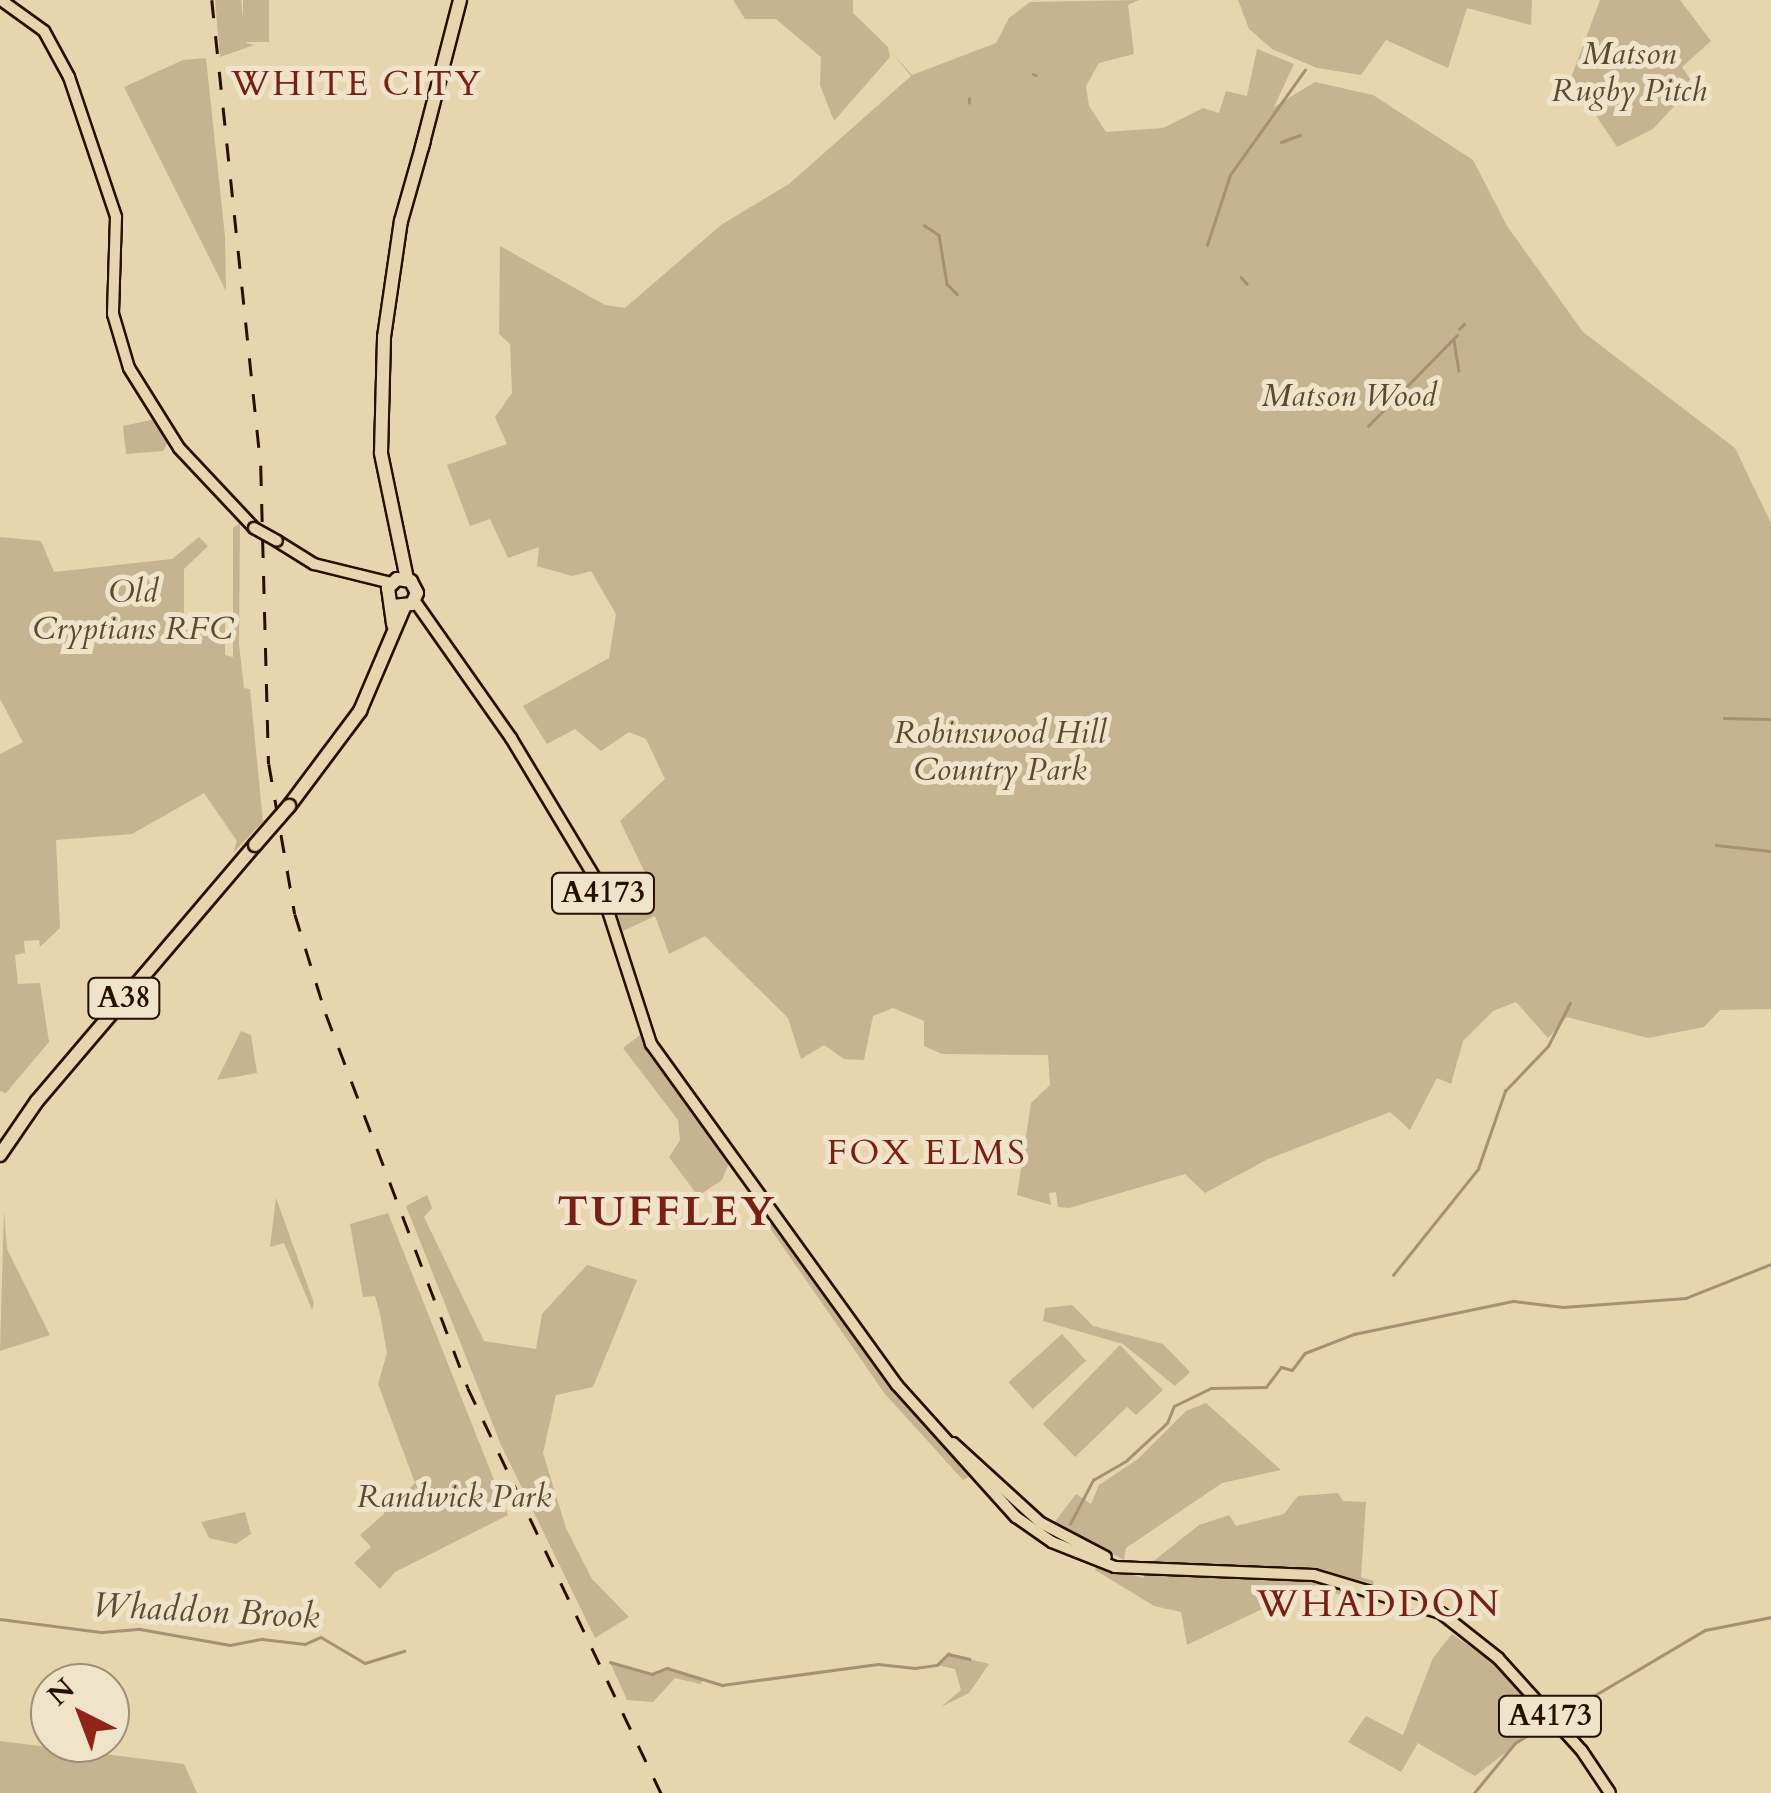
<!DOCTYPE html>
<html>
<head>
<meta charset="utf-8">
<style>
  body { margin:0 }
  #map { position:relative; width:1771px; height:1793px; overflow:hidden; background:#e7d5ae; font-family:Cardo,serif }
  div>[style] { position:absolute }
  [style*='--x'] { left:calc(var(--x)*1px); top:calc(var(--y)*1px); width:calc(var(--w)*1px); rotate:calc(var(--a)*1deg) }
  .green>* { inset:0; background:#c6b390; transform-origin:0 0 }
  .stream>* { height:2.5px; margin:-1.25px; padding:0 1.25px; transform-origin:1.25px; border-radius:1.25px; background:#a69273 }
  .roads { filter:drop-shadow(2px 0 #270f00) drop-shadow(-2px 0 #270f00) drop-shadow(0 2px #270f00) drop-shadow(0 -2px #270f00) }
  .major>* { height:10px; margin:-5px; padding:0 5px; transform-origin:5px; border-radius:5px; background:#e7d5ae }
  .highway>* { height:12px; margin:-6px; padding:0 6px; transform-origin:6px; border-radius:6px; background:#e7d5ae }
  .rail>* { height:2.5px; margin-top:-1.25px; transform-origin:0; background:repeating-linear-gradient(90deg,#270f00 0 18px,transparent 0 36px) }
  .bridges { filter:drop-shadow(2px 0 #270f00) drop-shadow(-2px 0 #270f00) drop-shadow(0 2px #270f00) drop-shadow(0 -2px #270f00) }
  .major-bridge>* { height:10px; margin:-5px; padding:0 5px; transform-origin:5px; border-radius:5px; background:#e7d5ae }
  .highway-bridge>* { height:12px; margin:-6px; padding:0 6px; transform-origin:6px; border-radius:6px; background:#e7d5ae }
  span { translate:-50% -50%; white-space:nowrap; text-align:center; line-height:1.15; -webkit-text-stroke:10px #efe4ca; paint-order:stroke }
  .shield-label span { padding:2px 8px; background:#efe4ca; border:2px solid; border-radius:8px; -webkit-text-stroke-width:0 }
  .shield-label { font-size:30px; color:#270f00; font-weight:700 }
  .park-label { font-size:32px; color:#5f4832; font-style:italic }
  .neighbourhood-label { font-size:35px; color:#7a1f14; letter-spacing:2.5px }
  .water-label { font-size:35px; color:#604a34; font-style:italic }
  .quarter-label { font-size:38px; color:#7a1f14; letter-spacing:2.5px }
  .district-label { font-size:42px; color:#7a1f14; font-weight:700; letter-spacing:2.5px }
  .north { position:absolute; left:30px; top:1663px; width:100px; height:100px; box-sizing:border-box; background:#efe4ca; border:2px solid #9f8f79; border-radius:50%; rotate:318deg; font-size:28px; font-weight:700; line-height:40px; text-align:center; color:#270f00 }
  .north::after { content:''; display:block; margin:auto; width:35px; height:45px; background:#8f2418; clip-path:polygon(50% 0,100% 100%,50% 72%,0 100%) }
</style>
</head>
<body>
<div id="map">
  <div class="green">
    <i style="clip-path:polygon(215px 0,241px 0,246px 43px,254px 45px,220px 57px)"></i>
    <i style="left:243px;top:0;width:26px;height:42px"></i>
    <i style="clip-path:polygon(733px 0,853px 0,853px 13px,888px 47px,890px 57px,834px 121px,820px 85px,821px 57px,776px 19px,745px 19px)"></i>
    <i style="clip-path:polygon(1139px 0,1128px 5px,1134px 54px,1099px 63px,1086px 86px,1089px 106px,1106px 132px,1163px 128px,1203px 108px,1219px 113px,1226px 91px,1247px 96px,1257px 49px,1294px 64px,1274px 107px,1315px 82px,1373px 95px,1473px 160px,1507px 226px,1583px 332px,1735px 448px,1771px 523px,1771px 1009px,1720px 1010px,1704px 1027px,1648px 1038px,1567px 1017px,1548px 1038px,1516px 1002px,1493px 1011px,1463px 1041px,1451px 1084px,1437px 1078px,1410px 1130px,1390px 1112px,1268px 1159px,1205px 1193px,1185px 1174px,1069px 1208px,1058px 1207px,1056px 1192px,1049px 1193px,1051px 1205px,1017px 1195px,1031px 1103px,1050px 1085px,1048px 1055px,942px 1054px,924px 1046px,924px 1021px,893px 1008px,873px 1016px,864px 1060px,844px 1059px,824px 1045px,801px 1059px,788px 1018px,705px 936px,669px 954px,655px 916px,623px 931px,612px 904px,632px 903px,628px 883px,649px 881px,620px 821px,665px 779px,646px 739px,629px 732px,601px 751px,575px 729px,547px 744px,523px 706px,609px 658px,616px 614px,591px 571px,572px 576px,537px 566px,539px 547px,508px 558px,490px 519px,470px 526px,447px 465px,507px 444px,495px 417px,512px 393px,510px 344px,499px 334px,500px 246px,605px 305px,625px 308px,721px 225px,789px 184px,911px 76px,893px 54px,912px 75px,996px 43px,1009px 18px,1030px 2px)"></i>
    <i style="clip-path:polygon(1238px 0,1532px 0,1531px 25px,1467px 8px,1448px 68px,1386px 40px,1361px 75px,1317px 68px,1272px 49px,1249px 29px)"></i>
    <i style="clip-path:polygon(1600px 0,1680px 0,1711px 41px,1682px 67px,1690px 79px,1678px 102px,1653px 129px,1617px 147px,1571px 78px)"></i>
    <i style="clip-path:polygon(206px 58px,225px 237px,226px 291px,124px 87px,183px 60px)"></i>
    <i style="clip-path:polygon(156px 419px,170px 439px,163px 451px,126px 454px,123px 426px)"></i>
    <i style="clip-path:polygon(240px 523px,239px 644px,244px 688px,250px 689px,263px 822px,233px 853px,237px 841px,204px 793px,132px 834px,56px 840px,60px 928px,40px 947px,39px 940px,24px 941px,25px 953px,15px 955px,18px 984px,40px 983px,49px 1042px,6px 1093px,0 1091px,0 754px,23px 742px,0 699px,0 537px,41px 541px,54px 572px,172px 559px,199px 537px,208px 546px,184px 569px,184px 629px,205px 630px,206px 617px,225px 617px,225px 655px,233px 657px,233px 528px)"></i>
    <i style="clip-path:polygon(241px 1031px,251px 1035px,257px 1073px,217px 1080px)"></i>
    <i style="clip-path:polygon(640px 1035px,730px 1160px,722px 1180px,698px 1196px,669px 1157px,680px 1140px,678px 1120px,623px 1048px)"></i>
    <i style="clip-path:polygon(427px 1195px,432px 1208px,424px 1217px,484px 1341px,536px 1349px,542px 1314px,587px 1265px,637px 1280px,593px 1387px,556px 1395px,543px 1453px,566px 1528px,592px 1579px,629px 1617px,595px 1638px,501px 1445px,406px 1206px)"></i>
    <i style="clip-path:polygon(276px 1198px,314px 1303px,312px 1310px,284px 1243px,270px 1247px)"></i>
    <i style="clip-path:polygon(765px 1202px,838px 1304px,974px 1474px,963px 1480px,885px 1394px,756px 1208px)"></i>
    <i style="clip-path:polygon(4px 1211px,7px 1249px,50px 1335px,0 1351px)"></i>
    <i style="clip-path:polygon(388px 1213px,508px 1515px,395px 1572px,380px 1589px,354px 1563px,371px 1547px,360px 1535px,384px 1514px,384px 1503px,392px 1506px,415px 1483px,378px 1384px,387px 1353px,380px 1314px,375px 1296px,363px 1297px,350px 1224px)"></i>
    <i style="clip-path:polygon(1072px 1305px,1093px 1326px,1163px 1344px,1190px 1372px,1175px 1386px,1123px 1344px,1043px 1321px,1045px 1308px)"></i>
    <i style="left:1062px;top:1334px;width:36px;height:72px;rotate:48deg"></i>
    <i style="clip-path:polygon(1120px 1345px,1163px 1390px,1136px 1415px,1127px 1407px,1075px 1457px,1043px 1424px)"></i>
    <i style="clip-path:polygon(1206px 1403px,1281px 1470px,1222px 1483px,1126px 1548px,1124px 1560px,1054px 1523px,1076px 1494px,1091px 1504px,1099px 1485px,1138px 1459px,1186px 1411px)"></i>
    <i style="clip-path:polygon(1338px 1493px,1343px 1501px,1366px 1502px,1361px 1577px,1374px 1581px,1370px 1600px,1306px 1588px,1187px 1645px,1181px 1612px,1154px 1606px,1095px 1570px,1097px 1565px,1144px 1578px,1146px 1567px,1199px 1525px,1229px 1515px,1236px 1526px,1284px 1514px,1298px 1496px)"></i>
    <i style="clip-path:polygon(245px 1512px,251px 1534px,236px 1544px,209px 1538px,201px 1522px)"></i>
    <i style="clip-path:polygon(1452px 1634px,1497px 1665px,1548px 1720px,1475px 1776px,1418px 1743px,1401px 1772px,1348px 1742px,1366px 1716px,1403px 1735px,1433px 1658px)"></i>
    <i style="clip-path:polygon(948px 1654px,989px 1664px,969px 1693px,941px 1707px,961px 1690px,955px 1669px,937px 1665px)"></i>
    <i style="clip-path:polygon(610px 1662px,652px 1674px,667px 1668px,704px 1679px,700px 1684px,675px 1678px,653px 1702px,627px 1700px)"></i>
    <i style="clip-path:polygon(0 1741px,184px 1764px,197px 1793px,0 1793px)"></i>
  </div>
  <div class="stream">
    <i style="--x:1033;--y:74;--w:3;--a:18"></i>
    <i style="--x:969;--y:103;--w:4;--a:-90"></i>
    <i style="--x:1281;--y:142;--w:20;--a:-20"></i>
    <i style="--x:924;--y:225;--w:18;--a:34"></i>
    <i style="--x:939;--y:235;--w:50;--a:80.7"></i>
    <i style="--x:947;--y:284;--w:14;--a:45"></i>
    <i style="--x:1207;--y:245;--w:74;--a:-71.8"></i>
    <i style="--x:1230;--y:175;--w:129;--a:-54.5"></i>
    <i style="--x:1241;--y:277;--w:9;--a:49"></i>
    <i style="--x:1459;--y:329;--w:7;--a:-45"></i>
    <i style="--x:1454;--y:340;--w:31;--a:81"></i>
    <i style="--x:1368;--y:426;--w:127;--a:-45.6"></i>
    <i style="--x:1724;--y:718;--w:47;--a:1.2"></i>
    <i style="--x:1716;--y:845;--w:55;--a:6.2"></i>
    <i style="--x:1393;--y:1275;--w:136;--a:-51.3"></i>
    <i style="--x:1478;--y:1169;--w:83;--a:-70.9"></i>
    <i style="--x:1505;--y:1091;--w:62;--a:-46.3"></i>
    <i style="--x:1548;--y:1046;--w:48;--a:-62.9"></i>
    <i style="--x:1070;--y:1524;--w:50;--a:-62.4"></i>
    <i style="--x:1093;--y:1480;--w:39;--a:-30"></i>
    <i style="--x:1127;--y:1460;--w:54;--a:-42.8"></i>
    <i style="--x:1167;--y:1423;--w:18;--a:-68"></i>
    <i style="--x:1174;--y:1406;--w:41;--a:-25.9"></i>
    <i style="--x:1211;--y:1388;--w:55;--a:-1"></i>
    <i style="--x:1266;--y:1387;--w:25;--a:-53"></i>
    <i style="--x:1281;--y:1367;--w:11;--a:15"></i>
    <i style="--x:1292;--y:1370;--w:21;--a:-53"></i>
    <i style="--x:1305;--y:1353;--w:53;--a:-21.2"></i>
    <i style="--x:1354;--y:1334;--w:163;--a:-11.7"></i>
    <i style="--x:1514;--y:1301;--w:49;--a:7"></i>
    <i style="--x:1563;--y:1307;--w:123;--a:-4.2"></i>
    <i style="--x:1686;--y:1298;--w:92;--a:-21.8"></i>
    <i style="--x:0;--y:1619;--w:103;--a:7.3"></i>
    <i style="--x:102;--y:1632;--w:38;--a:-5"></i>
    <i style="--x:140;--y:1629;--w:91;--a:10.1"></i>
    <i style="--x:230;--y:1645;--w:33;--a:-11"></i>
    <i style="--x:262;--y:1639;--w:43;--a:6.6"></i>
    <i style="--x:305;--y:1644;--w:17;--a:-24"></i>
    <i style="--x:321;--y:1637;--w:51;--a:30.6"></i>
    <i style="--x:365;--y:1663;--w:41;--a:-17.1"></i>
    <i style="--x:610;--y:1662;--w:44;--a:15.9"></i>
    <i style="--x:652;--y:1674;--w:16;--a:-22"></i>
    <i style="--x:667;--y:1668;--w:58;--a:17.2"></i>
    <i style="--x:722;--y:1685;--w:157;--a:-7.7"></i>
    <i style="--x:878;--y:1664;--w:37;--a:6"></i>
    <i style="--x:915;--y:1668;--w:22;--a:-8"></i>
    <i style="--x:937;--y:1665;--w:16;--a:-45"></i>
    <i style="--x:948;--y:1654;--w:22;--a:13"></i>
    <i style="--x:1558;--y:1717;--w:171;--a:-30.6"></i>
    <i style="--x:1705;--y:1630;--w:67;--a:-11.1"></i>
    <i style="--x:1474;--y:1793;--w:65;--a:-50.6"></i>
    <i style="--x:1515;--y:1743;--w:42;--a:-31.4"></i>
  </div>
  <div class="roads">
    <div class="major">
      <i style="--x:1;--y:0;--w:53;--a:35.8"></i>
      <i style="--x:44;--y:31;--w:52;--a:61.5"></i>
      <i style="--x:69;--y:77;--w:148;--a:71.4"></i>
      <i style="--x:116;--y:217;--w:97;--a:91.8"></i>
      <i style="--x:113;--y:314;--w:56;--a:73.5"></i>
      <i style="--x:129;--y:368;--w:94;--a:58"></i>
      <i style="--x:179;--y:448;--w:110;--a:46.8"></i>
      <i style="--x:277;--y:541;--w:44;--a:31.9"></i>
      <i style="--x:314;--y:564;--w:79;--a:13.9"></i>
      <i style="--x:414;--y:600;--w:169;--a:54.9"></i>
      <i style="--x:511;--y:738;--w:173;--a:59"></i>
      <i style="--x:600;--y:886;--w:166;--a:72.1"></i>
      <i style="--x:651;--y:1044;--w:420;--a:54.2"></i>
      <i style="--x:897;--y:1385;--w:178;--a:48"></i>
      <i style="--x:1016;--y:1517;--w:44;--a:34.8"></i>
      <i style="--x:1052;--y:1542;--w:68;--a:21.6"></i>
      <i style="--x:1115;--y:1567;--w:199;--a:2.3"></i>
      <i style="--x:1314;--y:1575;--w:133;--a:16.7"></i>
      <i style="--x:1441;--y:1613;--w:73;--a:38.3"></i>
      <i style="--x:1498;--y:1658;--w:125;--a:47.9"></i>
      <i style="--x:1582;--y:1751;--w:50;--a:56.3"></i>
      <i style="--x:953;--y:1443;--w:119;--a:42.3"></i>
      <i style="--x:1041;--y:1523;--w:73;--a:27.6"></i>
    </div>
    <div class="highway">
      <i style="--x:422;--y:147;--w:152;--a:-75.5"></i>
      <i style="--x:407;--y:579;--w:129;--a:-101.7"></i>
      <i style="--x:381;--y:453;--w:116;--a:-88.5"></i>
      <i style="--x:384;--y:337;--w:117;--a:-81.7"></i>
      <i style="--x:401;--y:221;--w:84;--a:-74.1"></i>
      <i style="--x:393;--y:606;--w:19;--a:-6"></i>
      <i style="--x:412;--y:604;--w:12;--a:-66"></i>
      <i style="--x:417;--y:593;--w:13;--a:-117"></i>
      <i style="--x:411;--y:581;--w:14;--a:-172"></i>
      <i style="--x:397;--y:579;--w:13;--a:135"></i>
      <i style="--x:388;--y:588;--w:37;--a:82"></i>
      <i style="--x:289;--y:806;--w:119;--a:-53.2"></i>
      <i style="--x:360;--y:711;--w:112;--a:-66.9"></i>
      <i style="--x:0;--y:1155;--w:65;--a:-55.6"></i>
      <i style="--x:37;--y:1101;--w:336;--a:-49.6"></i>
    </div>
  </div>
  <div class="rail">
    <i style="--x:212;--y:0;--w:471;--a:84"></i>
    <i style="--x:261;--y:468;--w:296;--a:88.5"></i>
    <i style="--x:269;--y:764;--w:152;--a:80.2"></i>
    <i style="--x:295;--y:914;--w:105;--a:72.8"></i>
    <i style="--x:326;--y:1014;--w:400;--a:69.2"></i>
    <i style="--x:468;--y:1388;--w:449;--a:64.5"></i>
  </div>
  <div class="bridges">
    <div class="major-bridge">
      <i style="--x:254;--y:528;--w:26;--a:29"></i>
    </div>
    <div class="highway-bridge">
      <i style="--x:255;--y:845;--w:52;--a:-48.9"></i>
    </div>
  </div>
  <div class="shield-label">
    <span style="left:603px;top:893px">A4173</span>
    <span style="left:124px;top:998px">A38</span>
    <span style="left:1550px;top:1716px">A4173</span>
  </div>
  <div class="park-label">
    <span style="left:1629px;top:73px">Matson<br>Rugby Pitch</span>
    <span style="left:1349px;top:396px">Matson Wood</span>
    <span style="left:133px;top:611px">Old<br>Cryptians RFC</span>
    <span style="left:1000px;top:752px">Robinswood Hill<br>Country Park</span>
    <span style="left:454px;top:1497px">Randwick Park</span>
  </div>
  <div class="neighbourhood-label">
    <span style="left:357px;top:84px">WHITE CITY</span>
    <span style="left:927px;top:1153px">FOX ELMS</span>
  </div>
  <div class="water-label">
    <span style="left:206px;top:1611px;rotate:3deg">Whaddon Brook</span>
  </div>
  <div class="quarter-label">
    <span style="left:1379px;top:1605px">WHADDON</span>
  </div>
  <div class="district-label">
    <span style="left:667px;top:1212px">TUFFLEY</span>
  </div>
  <div class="north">N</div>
</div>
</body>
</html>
